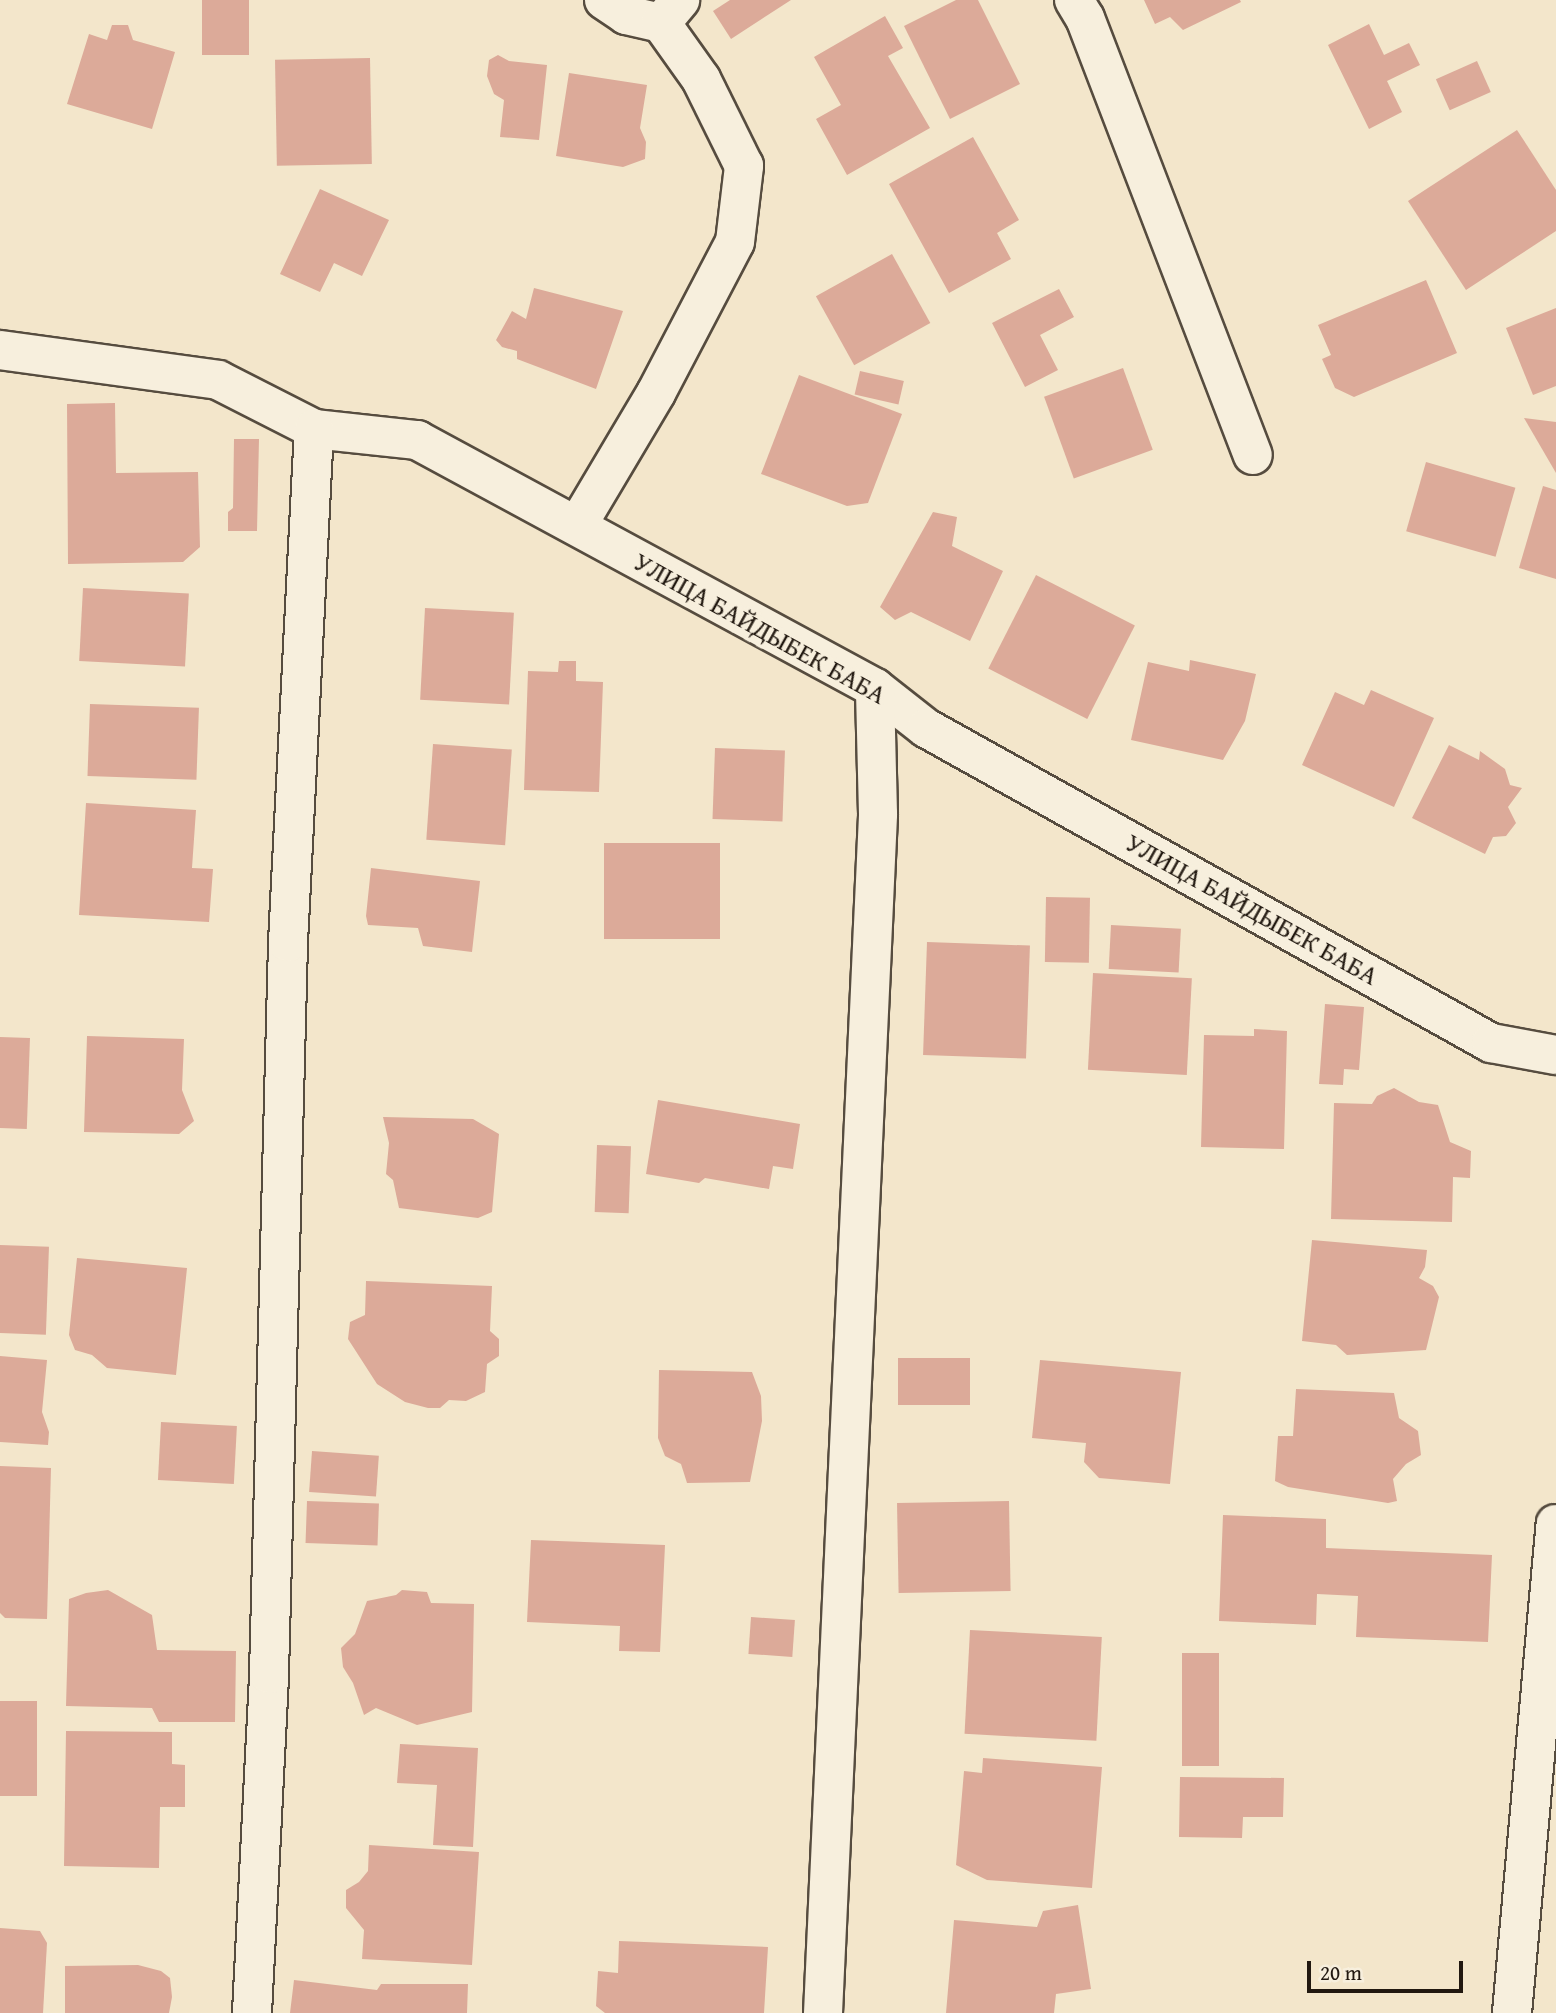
<!DOCTYPE html>
<html>
<head>
<meta charset="utf-8">
<style>
  body { margin:0 }
  #map { position:relative; width:1556px; height:2013px; overflow:hidden; background:#f3e6cb; font-family:"Gentium Book Plus",serif }
  div>[style] { position:absolute }
  [style*='--x'] { left:calc(var(--x)*1px); top:calc(var(--y)*1px); width:calc(var(--w)*1px); rotate:calc(var(--a)*1deg) }
  .building>* { inset:0; background:#dcaa99; transform-origin:0 0 }
  .roads { filter:drop-shadow(2px 0 #564c3f) drop-shadow(-2px 0 #564c3f) drop-shadow(0 2px #564c3f) drop-shadow(0 -2px #564c3f) }
  .minor>* { height:38px; margin:-19px; padding:0 19px; transform-origin:19px; border-radius:19px; background:#f7efdd }
  span { translate:-50% -50%; white-space:nowrap; text-align:center; line-height:1.15; -webkit-text-stroke:7px #f7efdd; paint-order:stroke }
  .street-label { font-size:26px; color:#211810 }
  .scale { position:absolute; left:1307px; top:1961px; width:156px; height:32px; box-sizing:border-box; border:4px solid #211810; border-top:0; padding-left:9px; font-size:21px; line-height:24px; white-space:nowrap; color:#211810; -webkit-text-stroke:5px #f7efdd; paint-order:stroke }
</style>
</head>
<body>
<div id="map">
  <div class="building">
    <i style="left:202px;top:0;width:47px;height:55px"></i>
    <i style="clip-path:polygon(730px 0,791px 0,731px 39px,713px 11px)"></i>
    <i style="clip-path:polygon(956px 0,978px 0,1020px 84px,950px 119px,904px 26px)"></i>
    <i style="clip-path:polygon(1144px 0,1240px 0,1241px 2px,1183px 30px,1170px 17px,1155px 24px)"></i>
    <i style="clip-path:polygon(885px 16px,903px 48px,888px 56px,930px 128px,847px 175px,816px 119px,841px 105px,814px 57px)"></i>
    <i style="clip-path:polygon(1369px 24px,1384px 55px,1409px 43px,1420px 65px,1387px 81px,1402px 112px,1369px 129px,1328px 45px)"></i>
    <i style="clip-path:polygon(112px 25px,128px 25px,133px 40px,175px 52px,152px 129px,67px 104px,89px 34px,107px 40px)"></i>
    <i style="clip-path:polygon(498px 55px,509px 61px,547px 65px,539px 140px,500px 137px,504px 100px,494px 94px,487px 76px,489px 60px)"></i>
    <i style="left:370px;top:58px;width:106px;height:95px;rotate:89deg"></i>
    <i style="left:1477px;top:61px;width:34px;height:45px;rotate:66deg"></i>
    <i style="clip-path:polygon(569px 73px,647px 85px,640px 128px,646px 142px,645px 159px,623px 167px,556px 156px)"></i>
    <i style="clip-path:polygon(1517px 130px,1556px 190px,1556px 231px,1466px 290px,1408px 201px)"></i>
    <i style="clip-path:polygon(973px 137px,1019px 220px,997px 233px,1011px 259px,949px 293px,889px 184px)"></i>
    <i style="clip-path:polygon(320px 189px,389px 220px,362px 276px,334px 263px,320px 292px,280px 274px)"></i>
    <i style="left:892px;top:254px;width:79px;height:87px;rotate:61deg"></i>
    <i style="clip-path:polygon(1426px 280px,1457px 353px,1354px 397px,1335px 388px,1322px 359px,1331px 355px,1318px 325px)"></i>
    <i style="clip-path:polygon(534px 288px,623px 311px,596px 389px,517px 359px,517px 351px,502px 347px,496px 340px,512px 311px,526px 319px)"></i>
    <i style="clip-path:polygon(1059px 289px,1074px 317px,1040px 335px,1058px 370px,1025px 387px,992px 323px)"></i>
    <i style="clip-path:polygon(1556px 308px,1556px 386px,1533px 395px,1506px 328px)"></i>
    <i style="left:1123px;top:368px;width:87px;height:84px;rotate:70deg"></i>
    <i style="left:860px;top:371px;width:45px;height:24px;rotate:13deg"></i>
    <i style="clip-path:polygon(799px 375px,902px 414px,868px 503px,847px 506px,761px 474px)"></i>
    <i style="clip-path:polygon(115px 403px,116px 473px,198px 472px,200px 547px,183px 562px,68px 564px,67px 404px)"></i>
    <i style="clip-path:polygon(1524px 418px,1556px 422px,1556px 473px)"></i>
    <i style="clip-path:polygon(234px 439px,259px 439px,257px 531px,228px 531px,228px 512px,233px 508px)"></i>
    <i style="left:1426px;top:462px;width:93px;height:72px;rotate:16deg"></i>
    <i style="clip-path:polygon(1543px 486px,1556px 490px,1556px 579px,1519px 568px)"></i>
    <i style="clip-path:polygon(933px 512px,957px 517px,952px 546px,1003px 571px,970px 641px,911px 612px,895px 620px,880px 607px)"></i>
    <i style="left:1036px;top:575px;width:111px;height:105px;rotate:27deg"></i>
    <i style="left:83px;top:588px;width:106px;height:73px;rotate:3deg"></i>
    <i style="left:425px;top:608px;width:89px;height:92px;rotate:3deg"></i>
    <i style="clip-path:polygon(1190px 660px,1256px 674px,1245px 721px,1223px 760px,1131px 740px,1148px 662px,1189px 671px)"></i>
    <i style="clip-path:polygon(559px 661px,576px 661px,576px 681px,603px 682px,599px 792px,524px 790px,528px 671px,558px 672px)"></i>
    <i style="clip-path:polygon(1371px 690px,1434px 718px,1394px 807px,1302px 765px,1335px 692px,1364px 705px)"></i>
    <i style="left:90px;top:704px;width:109px;height:72px;rotate:2deg"></i>
    <i style="left:433px;top:744px;width:79px;height:96px;rotate:4deg"></i>
    <i style="clip-path:polygon(1449px 745px,1479px 760px,1480px 751px,1505px 769px,1510px 785px,1522px 788px,1508px 807px,1516px 823px,1506px 836px,1493px 837px,1485px 854px,1412px 818px)"></i>
    <i style="left:715px;top:748px;width:70px;height:71px;rotate:2deg"></i>
    <i style="clip-path:polygon(86px 803px,196px 810px,192px 868px,213px 869px,209px 922px,79px 915px)"></i>
    <i style="left:720px;top:843px;width:96px;height:116px;rotate:90deg"></i>
    <i style="clip-path:polygon(371px 868px,480px 881px,472px 952px,423px 946px,418px 928px,368px 925px,366px 916px)"></i>
    <i style="left:1046px;top:897px;width:44px;height:65px;rotate:1deg"></i>
    <i style="left:1111px;top:925px;width:70px;height:44px;rotate:3deg"></i>
    <i style="left:927px;top:942px;width:103px;height:113px;rotate:2deg"></i>
    <i style="left:1093px;top:973px;width:99px;height:97px;rotate:3deg"></i>
    <i style="clip-path:polygon(1325px 1004px,1364px 1007px,1359px 1070px,1344px 1069px,1343px 1085px,1319px 1084px)"></i>
    <i style="clip-path:polygon(1254px 1029px,1287px 1031px,1284px 1149px,1201px 1147px,1204px 1035px,1254px 1036px)"></i>
    <i style="clip-path:polygon(87px 1036px,184px 1039px,182px 1090px,194px 1121px,179px 1134px,84px 1132px)"></i>
    <i style="left:0;top:1037px;width:30px;height:91px;rotate:2deg"></i>
    <i style="clip-path:polygon(1394px 1088px,1419px 1102px,1438px 1105px,1450px 1142px,1471px 1151px,1470px 1178px,1453px 1177px,1452px 1222px,1331px 1219px,1334px 1103px,1372px 1104px,1377px 1096px)"></i>
    <i style="clip-path:polygon(658px 1100px,800px 1124px,793px 1169px,773px 1166px,769px 1189px,705px 1178px,699px 1183px,646px 1174px)"></i>
    <i style="clip-path:polygon(383px 1117px,473px 1119px,499px 1134px,492px 1212px,478px 1218px,399px 1208px,393px 1180px,386px 1174px,389px 1143px)"></i>
    <i style="left:597px;top:1145px;width:34px;height:67px;rotate:2deg"></i>
    <i style="clip-path:polygon(1312px 1240px,1427px 1250px,1425px 1267px,1419px 1278px,1433px 1286px,1439px 1297px,1426px 1350px,1347px 1355px,1336px 1345px,1302px 1341px)"></i>
    <i style="left:0;top:1245px;width:49px;height:88px;rotate:2deg"></i>
    <i style="clip-path:polygon(77px 1258px,187px 1268px,176px 1375px,107px 1368px,92px 1355px,75px 1350px,69px 1335px)"></i>
    <i style="clip-path:polygon(366px 1281px,492px 1286px,490px 1331px,499px 1339px,499px 1356px,487px 1364px,485px 1392px,466px 1401px,449px 1400px,440px 1408px,428px 1408px,405px 1402px,377px 1384px,348px 1339px,350px 1322px,365px 1315px)"></i>
    <i style="clip-path:polygon(0 1356px,47px 1360px,42px 1412px,49px 1432px,48px 1445px,0 1442px)"></i>
    <i style="left:898px;top:1358px;width:72px;height:47px"></i>
    <i style="clip-path:polygon(1040px 1360px,1181px 1372px,1170px 1484px,1099px 1478px,1084px 1462px,1086px 1443px,1032px 1438px)"></i>
    <i style="clip-path:polygon(659px 1370px,752px 1372px,761px 1396px,762px 1421px,750px 1482px,687px 1483px,681px 1464px,665px 1456px,658px 1438px)"></i>
    <i style="clip-path:polygon(1296px 1389px,1394px 1393px,1399px 1418px,1418px 1431px,1421px 1455px,1406px 1464px,1393px 1479px,1397px 1501px,1388px 1503px,1288px 1487px,1275px 1481px,1278px 1436px,1293px 1436px)"></i>
    <i style="left:161px;top:1422px;width:76px;height:58px;rotate:3deg"></i>
    <i style="left:312px;top:1451px;width:67px;height:41px;rotate:4deg"></i>
    <i style="clip-path:polygon(0 1466px,51px 1468px,47px 1619px,5px 1618px,0 1613px)"></i>
    <i style="left:307px;top:1501px;width:72px;height:42px;rotate:2deg"></i>
    <i style="left:1009px;top:1501px;width:90px;height:112px;rotate:89deg"></i>
    <i style="clip-path:polygon(1223px 1515px,1326px 1519px,1326px 1548px,1492px 1555px,1488px 1642px,1356px 1637px,1358px 1596px,1317px 1594px,1316px 1625px,1219px 1621px)"></i>
    <i style="clip-path:polygon(531px 1540px,665px 1545px,660px 1652px,619px 1651px,620px 1626px,527px 1622px)"></i>
    <i style="clip-path:polygon(108px 1590px,152px 1615px,157px 1650px,236px 1651px,235px 1722px,159px 1722px,152px 1708px,66px 1706px,69px 1599px,86px 1593px)"></i>
    <i style="clip-path:polygon(402px 1590px,427px 1592px,431px 1603px,474px 1604px,472px 1712px,417px 1725px,376px 1708px,364px 1715px,353px 1683px,343px 1667px,341px 1648px,355px 1634px,367px 1601px,396px 1595px)"></i>
    <i style="left:751px;top:1617px;width:44px;height:37px;rotate:4deg"></i>
    <i style="left:970px;top:1630px;width:132px;height:104px;rotate:3deg"></i>
    <i style="left:1182px;top:1653px;width:37px;height:113px"></i>
    <i style="left:0;top:1701px;width:37px;height:95px"></i>
    <i style="clip-path:polygon(66px 1731px,172px 1732px,172px 1764px,185px 1765px,185px 1807px,160px 1807px,159px 1868px,64px 1866px)"></i>
    <i style="clip-path:polygon(400px 1744px,478px 1748px,473px 1847px,433px 1845px,437px 1785px,397px 1783px)"></i>
    <i style="clip-path:polygon(983px 1758px,1102px 1767px,1092px 1888px,987px 1880px,956px 1865px,964px 1771px,982px 1773px)"></i>
    <i style="clip-path:polygon(1180px 1777px,1284px 1778px,1283px 1817px,1243px 1817px,1242px 1838px,1179px 1837px)"></i>
    <i style="clip-path:polygon(369px 1845px,479px 1852px,472px 1965px,362px 1959px,364px 1930px,346px 1908px,346px 1890px,359px 1882px,368px 1871px)"></i>
    <i style="clip-path:polygon(1078px 1905px,1091px 1989px,1056px 1994px,1054px 2013px,946px 2013px,954px 1920px,1037px 1927px,1043px 1911px)"></i>
    <i style="clip-path:polygon(0 1928px,40px 1931px,47px 1943px,43px 2013px,0 2013px)"></i>
    <i style="clip-path:polygon(619px 1941px,768px 1947px,764px 2013px,605px 2013px,596px 2006px,598px 1971px,618px 1973px)"></i>
    <i style="clip-path:polygon(138px 1965px,161px 1971px,170px 1978px,172px 1997px,169px 2013px,65px 2013px,65px 1966px)"></i>
    <i style="clip-path:polygon(294px 1980px,377px 1990px,381px 1984px,468px 1984px,467px 2013px,290px 2013px)"></i>
  </div>
  <div class="roads">
    <div class="minor">
      <i style="--x:604;--y:0;--w:27;--a:34"></i>
      <i style="--x:626;--y:15;--w:36;--a:13"></i>
      <i style="--x:1074;--y:0;--w:21;--a:59"></i>
      <i style="--x:1085;--y:18;--w:468;--a:69"></i>
      <i style="--x:0;--y:350;--w:220;--a:7.8"></i>
      <i style="--x:218;--y:380;--w:108;--a:27"></i>
      <i style="--x:314;--y:429;--w:104;--a:6.1"></i>
      <i style="--x:417;--y:440;--w:521;--a:28.43"></i>
      <i style="--x:875;--y:688;--w:65;--a:38.1"></i>
      <i style="--x:926;--y:728;--w:647;--a:29.14"></i>
      <i style="--x:1491;--y:1043;--w:66;--a:10.5"></i>
      <i style="--x:577;--y:526;--w:155;--a:-59.3"></i>
      <i style="--x:656;--y:393;--w:170;--a:-62.4"></i>
      <i style="--x:735;--y:242;--w:77;--a:-83.2"></i>
      <i style="--x:744;--y:166;--w:97;--a:-116.3"></i>
      <i style="--x:701;--y:79;--w:69;--a:-125.5"></i>
      <i style="--x:661;--y:23;--w:30;--a:-50"></i>
      <i style="--x:252;--y:2013;--w:339;--a:-87.1"></i>
      <i style="--x:269;--y:1674;--w:732;--a:-88.51"></i>
      <i style="--x:288;--y:942;--w:514;--a:-87.1"></i>
      <i style="--x:823;--y:2013;--w:1200;--a:-87.37"></i>
      <i style="--x:878;--y:814;--w:126;--a:-91.4"></i>
      <i style="--x:1512;--y:2013;--w:491;--a:-84.9"></i>
    </div>
  </div>
  <div class="street-label">
    <span style="left:760px;top:628px;rotate:29deg">УЛИЦА БАЙДЫБЕК БАБА</span>
    <span style="left:1252px;top:909px;rotate:29deg">УЛИЦА БАЙДЫБЕК БАБА</span>
  </div>
  <div class="scale">20 m</div>
</div>
</body>
</html>
